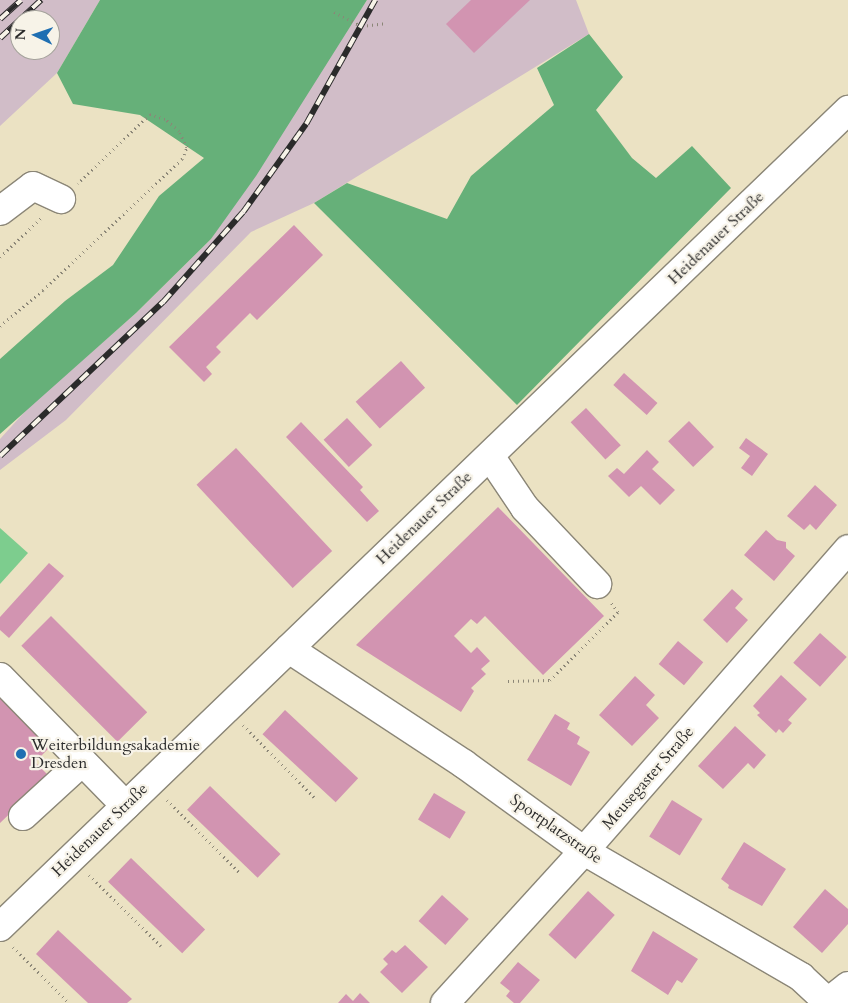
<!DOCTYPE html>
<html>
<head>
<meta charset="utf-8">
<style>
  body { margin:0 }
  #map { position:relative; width:848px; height:1003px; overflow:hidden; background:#ebe2c3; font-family:Cardo,serif }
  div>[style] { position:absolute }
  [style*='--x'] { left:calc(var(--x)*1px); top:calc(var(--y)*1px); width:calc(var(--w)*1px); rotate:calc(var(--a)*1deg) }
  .industrial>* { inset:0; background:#d1bdc8 }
  .green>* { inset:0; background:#7dcd8e }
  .forest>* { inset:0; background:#66b079 }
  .building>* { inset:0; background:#d294b1; transform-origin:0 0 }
  .path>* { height:3px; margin-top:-1.5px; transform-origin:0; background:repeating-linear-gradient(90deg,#8b8677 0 1px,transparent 0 5px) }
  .roads { filter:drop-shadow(1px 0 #8b8677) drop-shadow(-1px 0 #8b8677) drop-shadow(0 1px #8b8677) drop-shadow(0 -1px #8b8677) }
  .minor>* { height:28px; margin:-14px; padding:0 14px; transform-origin:14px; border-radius:14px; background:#fff }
  .rail>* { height:5.5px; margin-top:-2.75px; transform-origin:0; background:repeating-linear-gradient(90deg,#f7f3e8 0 11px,#2b2b2b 0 22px); box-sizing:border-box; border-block:1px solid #2b2b2b }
  .dots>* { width:14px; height:14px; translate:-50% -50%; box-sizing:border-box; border:2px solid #f7f3e8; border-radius:50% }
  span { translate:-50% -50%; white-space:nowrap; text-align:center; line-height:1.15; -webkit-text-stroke:4.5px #f7f3e8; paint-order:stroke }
  .street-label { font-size:16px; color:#2b2b2b }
  .poi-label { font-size:16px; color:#2b2b2b }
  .left { translate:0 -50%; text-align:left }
  .north { position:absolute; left:10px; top:10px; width:50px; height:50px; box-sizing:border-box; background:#f7f3e8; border:1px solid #a5a39c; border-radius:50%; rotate:273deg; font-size:14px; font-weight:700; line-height:20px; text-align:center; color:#2b2b2b }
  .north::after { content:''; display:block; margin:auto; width:18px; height:22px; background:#1f6fb2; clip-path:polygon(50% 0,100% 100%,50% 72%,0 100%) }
</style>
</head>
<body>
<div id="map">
  <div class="industrial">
    <i style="clip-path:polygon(evenodd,0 0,100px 0,57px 73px,0 126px,0 0,20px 20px,50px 20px,50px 50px,20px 50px,20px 20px)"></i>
    <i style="clip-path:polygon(367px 0,576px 0,589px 34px,314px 203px,251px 232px,66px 420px,0 470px,0 439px,30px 406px,136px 313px,211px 239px)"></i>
  </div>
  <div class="green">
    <i style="clip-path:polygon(0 528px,28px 553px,0 584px)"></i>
  </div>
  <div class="forest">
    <i style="clip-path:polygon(100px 0,367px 0,256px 176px,211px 239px,136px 313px,0 434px,0 359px,65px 301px,113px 265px,159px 196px,204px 158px,140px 115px,73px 104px,57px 73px)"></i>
    <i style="clip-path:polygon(589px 34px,623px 77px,596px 110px,632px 158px,656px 178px,692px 146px,731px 188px,517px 405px,314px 203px,347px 183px,447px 219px,471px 176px,554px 105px,537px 68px)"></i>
  </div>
  <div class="building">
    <i style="clip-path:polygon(471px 0,530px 0,474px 53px,446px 24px)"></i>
    <i style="clip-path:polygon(294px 225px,323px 255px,257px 320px,250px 313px,216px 347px,221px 352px,206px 367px,212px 374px,204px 382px,169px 347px)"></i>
    <i style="left:401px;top:361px;width:36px;height:61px;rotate:48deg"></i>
    <i style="left:624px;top:373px;width:45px;height:16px;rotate:42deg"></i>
    <i style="left:586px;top:408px;width:51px;height:21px;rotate:47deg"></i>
    <i style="left:347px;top:418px;width:37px;height:32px;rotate:47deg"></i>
    <i style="left:689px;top:421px;width:36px;height:29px;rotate:46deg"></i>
    <i style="clip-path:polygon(301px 422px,363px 487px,360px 490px,379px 511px,367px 522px,286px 437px)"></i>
    <i style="clip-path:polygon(746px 438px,768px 454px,752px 476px,741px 468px,750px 456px,739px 448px)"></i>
    <i style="left:236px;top:448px;width:141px;height:54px;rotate:47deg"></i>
    <i style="clip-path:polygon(647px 450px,659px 462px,652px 469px,675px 490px,660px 505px,641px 486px,629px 497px,608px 476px,617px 468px,624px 474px)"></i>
    <i style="clip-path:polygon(815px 485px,837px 505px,816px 530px,810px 524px,804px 530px,787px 516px)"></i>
    <i style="clip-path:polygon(498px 507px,604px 616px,543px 675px,485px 616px,477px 624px,471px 619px,454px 636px,471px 653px,477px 647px,490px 661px,481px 669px,486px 674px,471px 688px,474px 691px,461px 712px,356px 645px)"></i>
    <i style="clip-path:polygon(766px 530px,777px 540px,786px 542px,786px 548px,795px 556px,774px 581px,744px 555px)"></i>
    <i style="clip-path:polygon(49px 563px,64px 576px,9px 638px,0 630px,0 617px)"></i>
    <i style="clip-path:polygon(732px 589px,743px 599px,735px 608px,748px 620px,727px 643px,703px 620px)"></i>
    <i style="left:51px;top:616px;width:136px;height:42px;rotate:45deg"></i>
    <i style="left:820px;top:633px;width:36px;height:40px;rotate:42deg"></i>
    <i style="left:678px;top:641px;width:33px;height:30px;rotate:40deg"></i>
    <i style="clip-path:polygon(781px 675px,807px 699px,788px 720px,792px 723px,783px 733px,779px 729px,776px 733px,757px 715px,760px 713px,753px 706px)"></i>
    <i style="clip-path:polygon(635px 676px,655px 695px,646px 705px,659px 718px,632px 746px,599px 715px)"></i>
    <i style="clip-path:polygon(0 695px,50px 747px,35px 762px,49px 776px,0 823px)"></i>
    <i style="left:285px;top:710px;width:100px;height:33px;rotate:43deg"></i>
    <i style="clip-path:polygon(555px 714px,570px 723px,567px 729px,580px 737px,577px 744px,590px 752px,571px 786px,527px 760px)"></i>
    <i style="clip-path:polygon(735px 726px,766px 755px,754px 769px,748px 763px,723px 789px,698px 766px)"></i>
    <i style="left:210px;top:786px;width:98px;height:33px;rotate:44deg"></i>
    <i style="left:434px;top:793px;width:37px;height:31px;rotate:31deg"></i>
    <i style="left:672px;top:800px;width:36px;height:43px;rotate:32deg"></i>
    <i style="clip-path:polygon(744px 842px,786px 869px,762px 906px,728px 888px,729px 885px,721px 879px)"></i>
    <i style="left:131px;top:858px;width:103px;height:33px;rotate:44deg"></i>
    <i style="clip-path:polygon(825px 889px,848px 909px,848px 924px,822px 953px,793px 927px)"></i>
    <i style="left:588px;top:891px;width:36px;height:59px;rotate:42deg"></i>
    <i style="left:442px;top:895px;width:36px;height:35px;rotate:42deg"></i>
    <i style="clip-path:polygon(58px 930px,132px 999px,127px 1003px,88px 1003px,36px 954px)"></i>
    <i style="clip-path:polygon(653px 931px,698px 959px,682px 983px,677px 980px,668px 995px,631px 971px)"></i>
    <i style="clip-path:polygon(405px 945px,428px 967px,402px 993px,380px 972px,388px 964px,383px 959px,392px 950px,396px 953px)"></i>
    <i style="clip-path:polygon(518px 962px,540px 980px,520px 1003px,514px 1003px,506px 996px,510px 991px,500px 983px)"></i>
    <i style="clip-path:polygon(360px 993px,370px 1003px,338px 1003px,346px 994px,353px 1001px)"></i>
  </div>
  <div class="path">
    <i style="--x:334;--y:12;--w:31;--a:27"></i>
    <i style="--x:362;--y:26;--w:23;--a:-7"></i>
    <i style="--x:0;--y:257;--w:59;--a:-43.6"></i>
    <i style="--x:0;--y:326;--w:56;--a:-39.9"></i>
    <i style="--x:43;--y:290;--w:191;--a:-43.3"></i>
    <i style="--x:182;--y:159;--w:13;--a:-67"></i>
    <i style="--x:187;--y:147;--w:18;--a:-117"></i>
    <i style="--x:179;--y:131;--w:18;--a:-139"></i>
    <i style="--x:165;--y:119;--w:16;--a:-162"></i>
    <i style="--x:150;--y:114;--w:100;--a:136.2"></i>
    <i style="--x:508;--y:681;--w:42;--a:-1.4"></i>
    <i style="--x:550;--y:680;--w:96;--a:-45"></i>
    <i style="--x:618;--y:612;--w:12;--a:-125"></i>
    <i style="--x:243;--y:725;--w:103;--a:45.4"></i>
    <i style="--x:167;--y:800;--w:102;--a:45"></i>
    <i style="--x:89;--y:875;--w:101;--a:44.6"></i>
    <i style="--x:13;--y:947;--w:79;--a:45"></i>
  </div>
  <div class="roads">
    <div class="minor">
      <i style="--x:0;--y:211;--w:41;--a:-37.1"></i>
      <i style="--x:33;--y:186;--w:31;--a:25"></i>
      <i style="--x:490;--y:456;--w:63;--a:56.1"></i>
      <i style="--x:525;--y:508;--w:105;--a:46.5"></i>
      <i style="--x:289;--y:649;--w:209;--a:33.3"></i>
      <i style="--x:464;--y:764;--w:148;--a:35.9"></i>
      <i style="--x:584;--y:851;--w:251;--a:30.1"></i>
      <i style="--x:801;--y:977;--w:37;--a:43"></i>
      <i style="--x:0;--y:677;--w:180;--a:45.7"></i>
      <i style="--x:23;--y:816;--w:80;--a:-42.5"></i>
      <i style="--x:0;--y:927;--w:1178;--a:-43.93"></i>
      <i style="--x:445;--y:1003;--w:206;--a:-47.6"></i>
      <i style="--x:584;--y:851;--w:401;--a:-48.8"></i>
      <i style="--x:827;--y:1003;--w:27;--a:-39"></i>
    </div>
  </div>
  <div class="rail">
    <i style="--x:0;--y:19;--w:28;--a:-42"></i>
    <i style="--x:0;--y:38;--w:56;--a:-42.8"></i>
    <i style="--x:0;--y:456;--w:224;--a:-43.4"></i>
    <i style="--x:163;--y:302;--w:120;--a:-48.4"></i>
    <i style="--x:243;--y:212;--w:108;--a:-54.4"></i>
    <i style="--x:306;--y:124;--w:142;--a:-60.9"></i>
  </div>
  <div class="dots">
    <i style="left:21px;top:754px;background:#1f6fb2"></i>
  </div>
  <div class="street-label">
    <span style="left:716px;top:238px;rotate:-44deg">Heidenauer Straße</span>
    <span style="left:424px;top:518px;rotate:-44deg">Heidenauer Straße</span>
    <span style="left:648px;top:778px;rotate:-49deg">Meusegaster Straße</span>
    <span style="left:556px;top:829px;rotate:35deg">Sportplatzstraße</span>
    <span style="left:100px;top:830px;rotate:-44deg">Heidenauer Straße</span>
  </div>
  <div class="poi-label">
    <span class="left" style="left:31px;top:754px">Weiterbildungsakademie<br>Dresden</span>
  </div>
  <div class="north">N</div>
</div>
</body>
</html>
